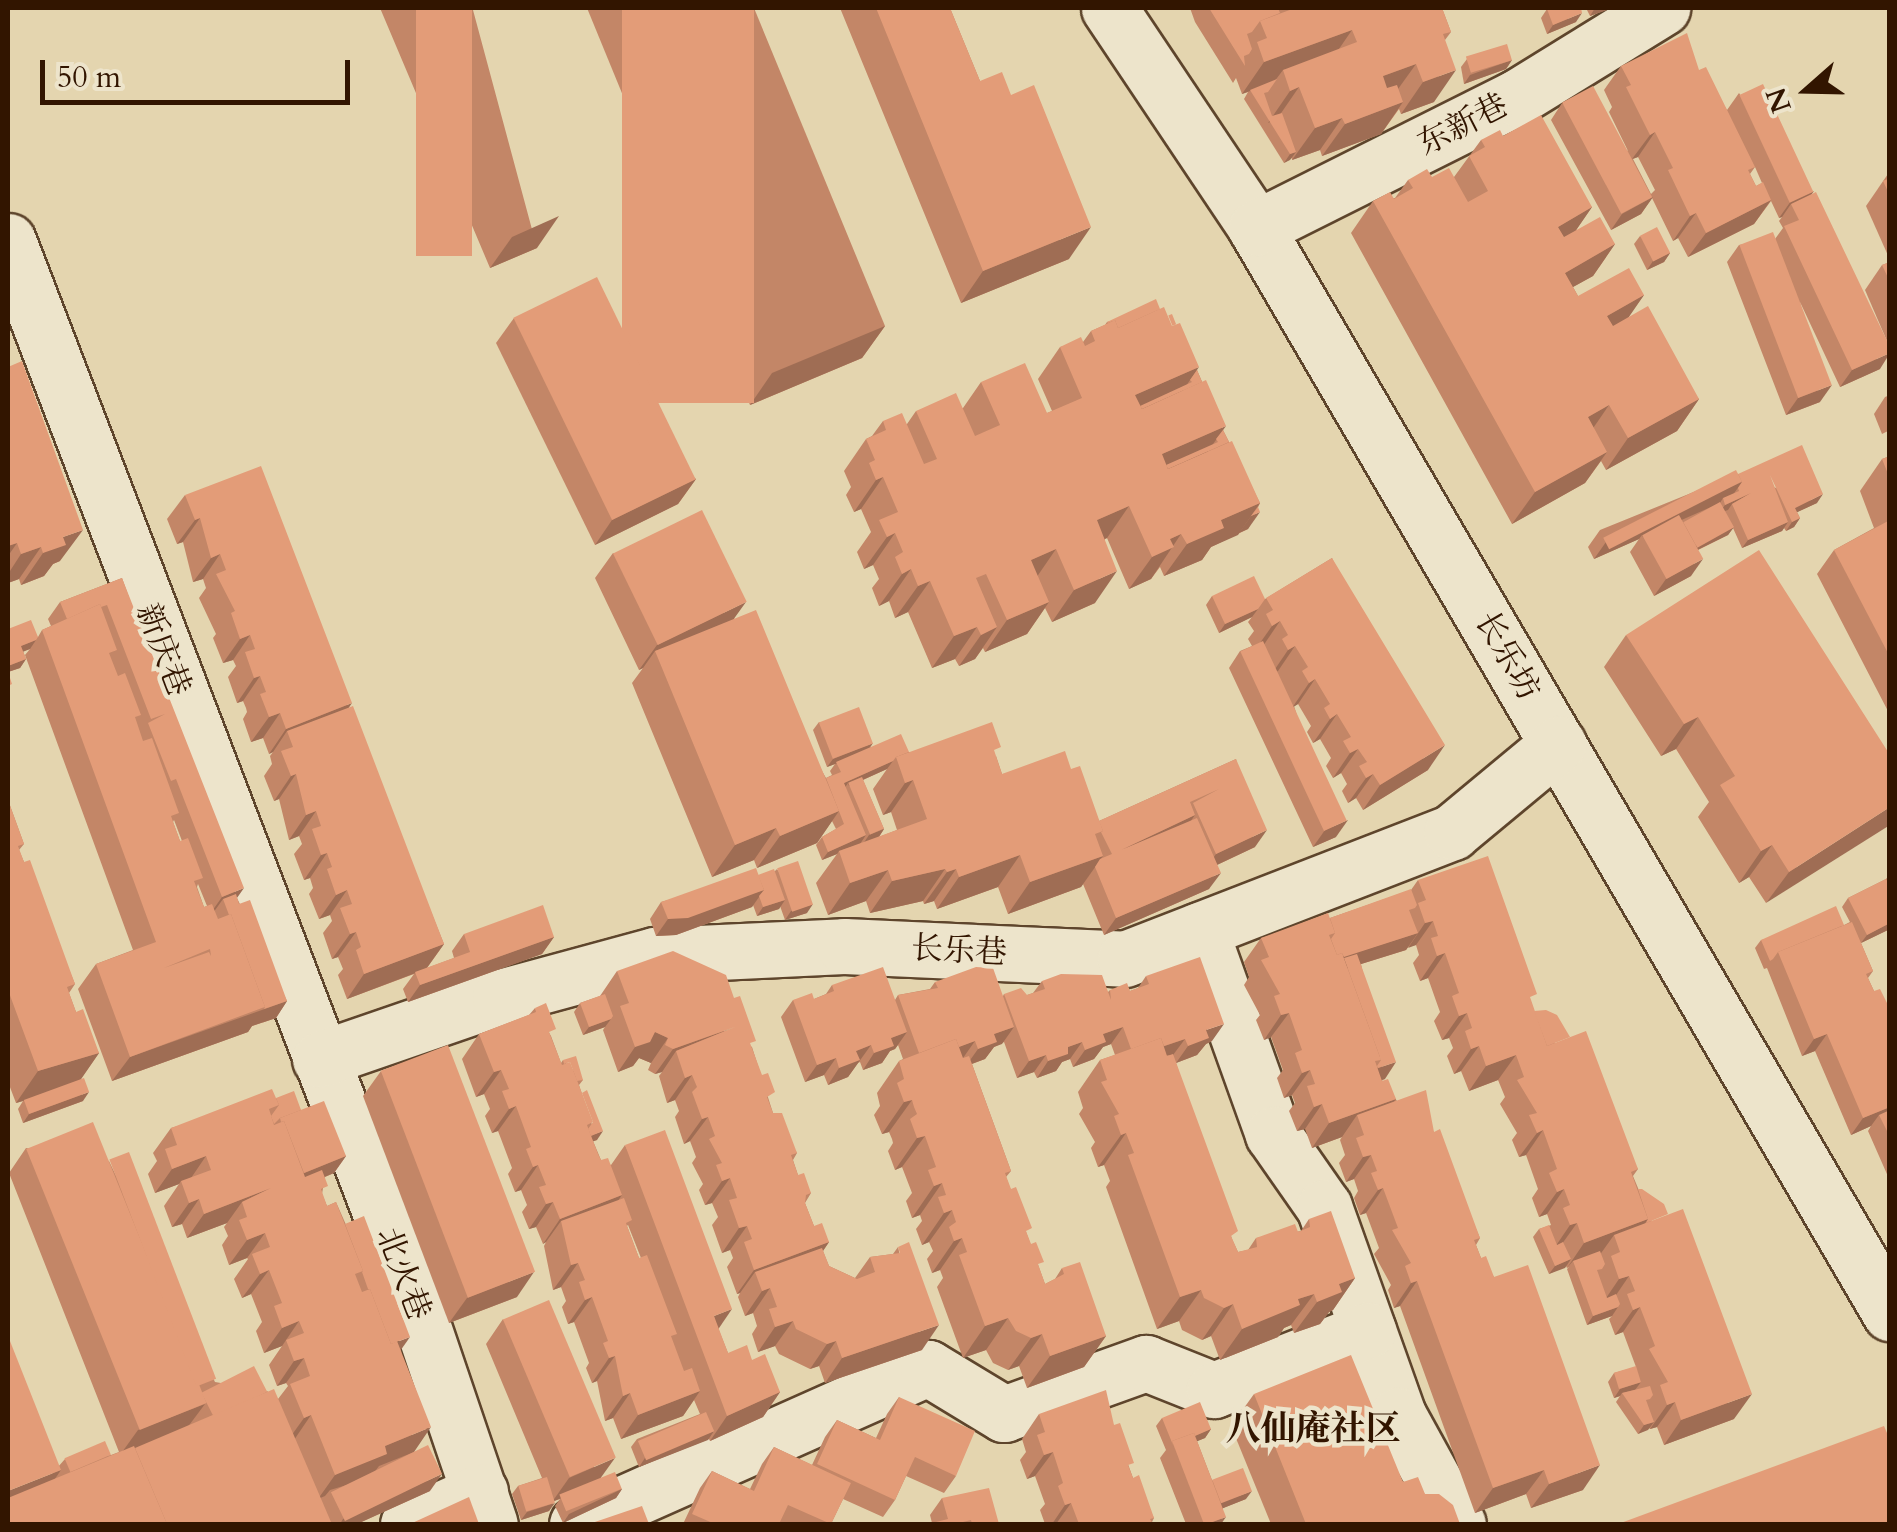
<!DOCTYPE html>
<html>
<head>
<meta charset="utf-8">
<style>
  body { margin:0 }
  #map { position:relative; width:1897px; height:1532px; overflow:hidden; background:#e4d5af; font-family:Cardo,"Noto Serif SC",serif }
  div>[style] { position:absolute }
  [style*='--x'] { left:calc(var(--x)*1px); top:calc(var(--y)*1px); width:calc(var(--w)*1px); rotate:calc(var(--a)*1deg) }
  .roads { filter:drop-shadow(2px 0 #5e452c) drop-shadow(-2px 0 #5e452c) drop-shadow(0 2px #5e452c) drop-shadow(0 -2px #5e452c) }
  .minor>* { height:55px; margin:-27.5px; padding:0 27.5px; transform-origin:27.5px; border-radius:27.5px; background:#ede4cb }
  .wall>* { inset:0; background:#c38667 }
  .shaded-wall>* { inset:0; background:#9f6d54 }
  .building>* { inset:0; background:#e39c78; transform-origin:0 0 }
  span { translate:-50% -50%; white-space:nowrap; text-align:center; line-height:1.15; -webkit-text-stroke:9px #ede4cb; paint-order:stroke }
  .street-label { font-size:32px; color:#321500 }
  .neighbourhood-label { font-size:35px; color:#321500; font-weight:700 }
  .frame { position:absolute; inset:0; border:10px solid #321500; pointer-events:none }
  .north { position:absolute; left:1757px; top:40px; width:100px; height:100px; -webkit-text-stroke:8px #ede4cb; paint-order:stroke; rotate:250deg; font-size:28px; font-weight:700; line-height:40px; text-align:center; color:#321500 }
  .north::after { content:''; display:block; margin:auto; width:35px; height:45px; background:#321500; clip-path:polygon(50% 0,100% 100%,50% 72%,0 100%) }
  .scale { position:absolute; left:40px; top:60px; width:310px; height:45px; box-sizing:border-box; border:5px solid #321500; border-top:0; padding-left:12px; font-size:30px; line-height:35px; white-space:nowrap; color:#321500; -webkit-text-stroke:8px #ede4cb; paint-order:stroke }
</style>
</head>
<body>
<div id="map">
  <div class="roads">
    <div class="minor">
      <i style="--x:1109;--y:8;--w:265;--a:56.2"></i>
      <i style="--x:1256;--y:228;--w:1257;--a:59.7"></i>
      <i style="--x:1256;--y:228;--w:291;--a:-26.6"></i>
      <i style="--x:1516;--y:98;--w:172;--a:-31.7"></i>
      <i style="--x:8;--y:241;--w:1137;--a:69.03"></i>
      <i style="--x:415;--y:1303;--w:233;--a:71.3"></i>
      <i style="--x:1200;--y:930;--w:217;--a:70.3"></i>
      <i style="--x:1273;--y:1134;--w:89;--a:55.1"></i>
      <i style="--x:1324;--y:1207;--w:221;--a:70.4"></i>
      <i style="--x:1398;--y:1415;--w:124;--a:61.2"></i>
      <i style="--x:320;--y:1059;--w:190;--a:-19"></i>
      <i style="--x:500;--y:997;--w:161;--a:-15.2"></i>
      <i style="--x:655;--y:955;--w:189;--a:-2.7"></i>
      <i style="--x:844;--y:946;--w:281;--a:2.6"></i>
      <i style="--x:1125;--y:959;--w:351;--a:-21.2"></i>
      <i style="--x:1452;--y:832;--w:138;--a:-39.7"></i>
      <i style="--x:408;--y:1524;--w:79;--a:-24"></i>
      <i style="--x:577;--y:1524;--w:384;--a:-24"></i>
      <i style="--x:928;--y:1368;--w:89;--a:31.2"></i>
      <i style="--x:1004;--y:1414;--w:151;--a:-19.8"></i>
      <i style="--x:1146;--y:1363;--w:73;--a:21.7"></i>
      <i style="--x:1214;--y:1390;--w:165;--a:-21.3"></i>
    </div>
  </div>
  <div class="wall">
    <i style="clip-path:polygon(380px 8px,480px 8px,473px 10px,537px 248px,490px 268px)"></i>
    <i style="clip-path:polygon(587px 8px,754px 8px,885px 326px,862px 358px,750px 405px)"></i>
    <i style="clip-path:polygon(840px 8px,950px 8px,980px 81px,1069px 259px,961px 303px)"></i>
    <i style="clip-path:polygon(1190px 8px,1442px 8px,1451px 32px,1445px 40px,1434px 102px,1401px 114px,1399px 109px,1381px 134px,1322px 156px,1320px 150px,1292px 160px,1292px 158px,1284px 163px,1244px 99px,1248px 92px,1242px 94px,1236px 78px,1233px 83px,1195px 22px)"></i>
    <i style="clip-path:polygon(1586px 8px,1612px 8px,1590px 16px)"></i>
    <i style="clip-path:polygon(1547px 9px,1576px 22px,1547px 34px,1541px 18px)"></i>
    <i style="clip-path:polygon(1467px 59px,1512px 60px,1506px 69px,1464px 84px,1461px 67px)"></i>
    <i style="clip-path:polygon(evenodd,1621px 66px,1699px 70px,1727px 110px,1739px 93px,1811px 194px,1880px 369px,1840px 387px,1800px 302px,1820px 402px,1786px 415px,1727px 262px,1739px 245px,1775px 239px,1783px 228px,1779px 221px,1782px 217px,1779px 218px,1771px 201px,1754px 224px,1688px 257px,1678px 238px,1673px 241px,1652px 198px,1641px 214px,1611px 230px,1551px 120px,1562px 103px,1628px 151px,1609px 112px,1612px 107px,1604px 90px,1621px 66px,1638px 157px,1655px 190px,1651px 194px,1633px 159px,1638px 157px,1621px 66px,1755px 167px,1762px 183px,1756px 186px,1750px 174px,1755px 167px)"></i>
    <i style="clip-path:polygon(1503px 136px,1592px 207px,1576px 230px,1615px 244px,1593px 276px,1573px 287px,1578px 296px,1644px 295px,1628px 317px,1699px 399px,1677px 431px,1606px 470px,1601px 461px,1585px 483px,1512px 524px,1351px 233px,1373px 201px,1395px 198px,1408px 180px,1432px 177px,1454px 177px,1481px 140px)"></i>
    <i style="clip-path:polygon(1890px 171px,1890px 260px,1866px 206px)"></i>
    <i style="clip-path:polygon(1640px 236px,1670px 253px,1664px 262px,1647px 270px,1634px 244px)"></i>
    <i style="clip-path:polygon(1890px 262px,1890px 340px,1887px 341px,1865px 290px,1882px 265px)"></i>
    <i style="clip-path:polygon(1160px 309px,1197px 370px,1223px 430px,1260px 503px,1248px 529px,1211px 547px,1202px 560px,1164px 576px,1160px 567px,1151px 579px,1129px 589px,1107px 538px,1105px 539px,1095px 603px,1052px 622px,1045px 608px,1027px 634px,985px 652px,983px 648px,975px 659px,959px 666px,955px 659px,932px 668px,908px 612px,895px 618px,889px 601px,879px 606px,872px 588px,879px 579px,873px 565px,864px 569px,857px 552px,871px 532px,861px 509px,854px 512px,846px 495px,851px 487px,844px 471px,866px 439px,872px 436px,883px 421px,907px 424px,916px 411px,963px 408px,981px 382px,1047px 413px,1052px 411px,1038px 379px,1060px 347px,1083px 342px,1091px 331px,1105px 325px,1107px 322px)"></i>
    <i style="clip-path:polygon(514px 318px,696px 479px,678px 504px,595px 545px,496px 343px)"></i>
    <i style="clip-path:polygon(8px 367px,60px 561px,53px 564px,44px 576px,21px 585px,19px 579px,8px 583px)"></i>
    <i style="clip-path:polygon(1890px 395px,1890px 430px,1882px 434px,1874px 414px,1885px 397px)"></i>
    <i style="clip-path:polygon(1890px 456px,1890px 715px,1817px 574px,1834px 550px,1874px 528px,1860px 491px,1882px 459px)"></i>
    <i style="clip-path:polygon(1738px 474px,1817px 503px,1797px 512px,1800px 518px,1794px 527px,1786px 531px,1784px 528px,1782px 531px,1742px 548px,1733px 528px,1728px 535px,1698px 550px,1691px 576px,1654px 596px,1630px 552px,1639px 539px,1594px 559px,1588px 547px,1600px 530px)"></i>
    <i style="clip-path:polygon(185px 495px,349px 708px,444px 944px,427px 968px,454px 958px,452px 951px,464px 934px,554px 937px,542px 954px,408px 1002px,403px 989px,414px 974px,347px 999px,338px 975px,343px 969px,338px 957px,332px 959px,323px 933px,332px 921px,330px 915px,319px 919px,309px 894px,313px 888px,310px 878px,304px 880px,294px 854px,302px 844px,299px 836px,289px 840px,279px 799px,274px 801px,264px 776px,272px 764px,270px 756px,273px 752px,269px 754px,263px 738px,251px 742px,243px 719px,247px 712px,246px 708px,243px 701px,237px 703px,228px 677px,236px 666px,233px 660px,223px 663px,213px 638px,216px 634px,199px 598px,206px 588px,203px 579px,193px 582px,183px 542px,177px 544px,167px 519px)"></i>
    <i style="clip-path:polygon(evenodd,613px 553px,734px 618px,826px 778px,832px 775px,830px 771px,835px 764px,827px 767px,813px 730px,819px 722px,870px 747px,909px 752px,996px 756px,1002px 774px,1071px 769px,1099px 821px,1236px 759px,1255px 847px,1217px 865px,1209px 889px,1104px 935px,1083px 884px,1081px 887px,1008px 914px,998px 887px,937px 909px,934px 901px,924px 904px,923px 901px,870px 913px,866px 901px,828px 915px,816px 883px,837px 854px,822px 860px,816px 845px,822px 837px,836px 829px,832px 821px,817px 843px,757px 868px,754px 860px,712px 877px,632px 683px,643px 668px,639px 670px,595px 578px,613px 553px,887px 769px,873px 789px,883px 815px,891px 812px,897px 830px,879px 837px,884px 829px,863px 780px,887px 769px)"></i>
    <i style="clip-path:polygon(1332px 558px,1428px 770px,1363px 810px,1356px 798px,1348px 803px,1342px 791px,1347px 784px,1341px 773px,1333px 778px,1326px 766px,1331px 758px,1320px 739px,1313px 743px,1307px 732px,1311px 726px,1298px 704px,1294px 706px,1336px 837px,1313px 847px,1229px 668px,1240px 651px,1252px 646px,1248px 639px,1254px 631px,1248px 622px,1252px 617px,1219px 633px,1206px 605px,1212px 596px,1265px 599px)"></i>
    <i style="clip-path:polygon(evenodd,122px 578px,237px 898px,287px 1001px,276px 1018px,252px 1026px,248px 1032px,112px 1081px,78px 989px,96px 964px,133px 950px,25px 655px,30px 649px,23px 651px,26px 659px,20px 668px,8px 672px,8px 629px,38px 637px,42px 630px,51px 626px,48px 619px,60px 602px,122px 578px,174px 820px,182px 841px,180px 841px,173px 822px,174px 820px,122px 578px,198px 884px,207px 906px,204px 907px,197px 887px,198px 884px)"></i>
    <i style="clip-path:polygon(1626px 635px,1890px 755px,1766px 903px,1749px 877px,1739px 883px,1698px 817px,1709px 802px,1676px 749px,1661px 756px,1604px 667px)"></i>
    <i style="clip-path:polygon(8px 800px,24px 844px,19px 850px,75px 984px,69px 993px,76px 1012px,99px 1053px,80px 1080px,83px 1101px,23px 1123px,18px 1109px,23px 1101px,16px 1103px,8px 1082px)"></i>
    <i style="clip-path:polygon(777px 869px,807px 913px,785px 920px,780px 906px,779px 909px,757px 916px,753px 905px,752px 907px,676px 935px,656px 936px,650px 919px,661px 902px,775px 871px)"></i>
    <i style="clip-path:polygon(1890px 874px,1890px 929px,1861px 943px,1873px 971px,1868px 978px,1874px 991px,1890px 1009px,1890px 1181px,1868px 1131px,1871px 1126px,1851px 1135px,1815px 1051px,1802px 1056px,1767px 968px,1764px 969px,1755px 948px,1761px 940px,1844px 925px,1850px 922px,1842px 907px,1848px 898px,1886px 879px)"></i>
    <i style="clip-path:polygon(1418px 880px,1531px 1002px,1534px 1011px,1638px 1169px,1633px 1176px,1734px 1419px,1664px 1445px,1657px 1427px,1650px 1429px,1649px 1428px,1638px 1434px,1616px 1402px,1620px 1396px,1614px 1398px,1608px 1382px,1614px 1373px,1636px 1367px,1623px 1332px,1615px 1335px,1609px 1319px,1612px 1316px,1587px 1325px,1567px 1269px,1569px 1267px,1567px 1268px,1566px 1266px,1549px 1274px,1533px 1237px,1539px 1229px,1551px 1225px,1547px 1214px,1539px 1217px,1532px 1198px,1538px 1189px,1526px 1155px,1519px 1157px,1512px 1140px,1517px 1133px,1500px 1104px,1505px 1097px,1498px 1080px,1469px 1091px,1461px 1071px,1454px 1074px,1447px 1056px,1453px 1048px,1449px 1038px,1442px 1040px,1434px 1021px,1440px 1012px,1435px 998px,1428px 978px,1420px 981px,1413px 963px,1419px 955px,1416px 945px,1408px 947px,1406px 950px,1361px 964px,1385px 1079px,1382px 1080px,1397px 1101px,1434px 1132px,1480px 1238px,1476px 1245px,1481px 1258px,1494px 1277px,1583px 1490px,1531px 1508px,1526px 1494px,1475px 1513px,1400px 1306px,1394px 1308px,1388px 1290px,1391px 1285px,1374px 1254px,1379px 1248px,1366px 1213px,1360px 1215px,1354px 1198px,1358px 1191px,1354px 1179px,1346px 1182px,1339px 1163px,1345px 1155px,1340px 1140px,1342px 1137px,1312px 1148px,1305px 1129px,1297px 1131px,1289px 1111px,1295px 1103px,1292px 1095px,1284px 1098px,1277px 1078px,1283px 1070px,1271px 1037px,1264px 1040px,1256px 1020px,1260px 1015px,1244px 985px,1249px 977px,1244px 962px,1261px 938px,1330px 918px,1411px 890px)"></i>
    <i style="clip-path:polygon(617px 971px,752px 1047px,773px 1113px,797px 1153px,793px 1160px,798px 1175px,811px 1193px,805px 1203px,814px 1226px,829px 1242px,823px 1251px,829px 1266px,855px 1278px,870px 1257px,893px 1254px,898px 1247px,922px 1350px,825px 1383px,819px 1366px,810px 1369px,779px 1354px,775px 1346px,758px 1352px,752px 1334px,757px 1326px,753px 1313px,745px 1316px,738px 1297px,740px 1293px,737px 1294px,727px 1267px,733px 1258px,730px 1250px,722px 1253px,712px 1225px,718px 1217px,712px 1203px,705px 1205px,699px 1190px,703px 1184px,692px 1163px,696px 1157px,690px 1141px,684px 1144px,675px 1117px,679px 1111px,675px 1100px,667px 1103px,659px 1076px,662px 1072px,655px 1074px,648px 1070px,651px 1063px,639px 1058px,633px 1066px,618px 1072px,603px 1030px,605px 1027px,583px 1035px,574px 1012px,580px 1003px,600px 996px)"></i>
    <i style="clip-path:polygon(1146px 976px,1212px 1041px,1206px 1044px,1197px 1055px,1176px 1063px,1232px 1239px,1238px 1252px,1248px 1250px,1256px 1238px,1301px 1231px,1309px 1219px,1355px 1278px,1333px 1310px,1329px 1312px,1320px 1324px,1294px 1333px,1291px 1325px,1284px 1328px,1278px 1337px,1220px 1360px,1211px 1336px,1202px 1340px,1182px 1330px,1179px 1321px,1157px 1329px,1106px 1187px,1110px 1181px,1104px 1165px,1098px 1167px,1091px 1148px,1095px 1142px,1079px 1114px,1083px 1108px,1078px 1092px,1100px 1060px,1115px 1055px,1111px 1044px,1103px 1047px,1094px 1059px,1073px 1067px,1070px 1059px,1062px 1062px,1056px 1071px,1037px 1078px,1034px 1072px,1017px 1078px,1004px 1042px,994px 1047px,985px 1059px,972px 1064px,1011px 1171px,1006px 1177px,1045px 1284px,1055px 1279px,1062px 1268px,1106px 1336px,1084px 1367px,1027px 1388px,1019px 1366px,1008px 1370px,993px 1363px,986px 1350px,963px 1358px,937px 1287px,943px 1278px,940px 1270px,932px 1273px,927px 1259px,933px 1251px,929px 1242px,922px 1245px,916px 1229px,922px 1221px,920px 1215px,912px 1218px,906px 1201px,912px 1193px,902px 1167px,895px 1170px,888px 1151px,893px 1143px,892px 1139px,889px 1132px,882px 1134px,874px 1115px,880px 1106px,877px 1093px,899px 1061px,903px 1059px,898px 1045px,895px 1049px,890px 1051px,882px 1063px,863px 1070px,860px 1062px,858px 1063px,848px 1077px,828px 1085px,824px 1075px,805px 1082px,781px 1017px,793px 1000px,814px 999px,826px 994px,832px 985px,895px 1000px,898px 995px,930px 989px,935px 982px,1003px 996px,1004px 994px,1027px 995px,1033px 993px,1042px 981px,1108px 992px,1110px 990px,1130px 991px,1138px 988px)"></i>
    <i style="clip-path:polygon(evenodd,535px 1008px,551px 1036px,561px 1063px,563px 1060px,583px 1080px,579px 1085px,597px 1140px,593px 1141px,601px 1160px,611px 1165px,625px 1145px,718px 1328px,728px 1353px,752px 1360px,780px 1392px,763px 1417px,710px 1441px,709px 1439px,639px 1467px,631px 1447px,637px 1439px,700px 1414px,694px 1400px,683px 1416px,621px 1439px,613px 1418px,605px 1421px,597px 1381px,592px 1383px,586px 1368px,589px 1363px,574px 1322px,568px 1324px,562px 1307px,566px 1301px,561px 1287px,553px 1290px,544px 1246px,546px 1242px,543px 1244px,536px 1227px,529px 1229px,522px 1212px,527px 1205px,521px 1190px,515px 1192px,508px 1174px,512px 1168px,498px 1131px,492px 1133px,485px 1116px,490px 1109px,484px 1094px,476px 1097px,462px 1059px,479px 1034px,529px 1015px,535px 1008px,628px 1225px,641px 1258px,639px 1258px,627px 1226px,628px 1225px)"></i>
    <i style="clip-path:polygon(381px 1071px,517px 1297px,449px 1323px,363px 1096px)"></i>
    <i style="clip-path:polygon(276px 1098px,301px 1110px,346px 1156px,334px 1173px,325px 1177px,322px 1194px,327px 1206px,336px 1202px,401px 1350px,414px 1451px,430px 1491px,357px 1524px,8px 1524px,65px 1459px,111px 1455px,119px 1452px,9px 1173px,26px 1148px,109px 1161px,215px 1382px,267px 1391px,278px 1399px,288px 1386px,286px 1383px,277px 1386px,269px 1365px,282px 1346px,264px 1353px,256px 1331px,262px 1322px,251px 1294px,242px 1298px,234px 1279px,248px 1259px,247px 1258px,229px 1265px,222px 1245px,228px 1236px,224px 1227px,227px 1223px,187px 1238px,182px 1224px,172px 1227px,164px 1206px,179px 1184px,155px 1193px,148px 1174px,157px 1161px,153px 1153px,171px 1128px)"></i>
    <i style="clip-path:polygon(503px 1319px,601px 1478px,622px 1489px,616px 1498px,563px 1523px,555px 1506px,560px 1499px,554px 1501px,549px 1511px,521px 1520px,512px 1494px,518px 1486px,542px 1478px,486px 1344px)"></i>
    <i style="clip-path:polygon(1254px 1394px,1425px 1494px,1460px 1524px,1271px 1524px,1231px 1426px)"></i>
    <i style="clip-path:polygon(899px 1397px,956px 1476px,944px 1493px,906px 1476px,895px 1500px,883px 1517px,843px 1499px,831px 1524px,683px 1524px,700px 1488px,712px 1471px,750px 1489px,762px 1464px,774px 1447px,812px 1465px,825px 1437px,837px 1420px,876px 1438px,887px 1414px)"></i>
    <i style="clip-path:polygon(1039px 1414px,1114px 1425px,1133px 1478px,1154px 1518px,1152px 1522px,1153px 1524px,1045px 1524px,1040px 1510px,1045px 1504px,1035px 1476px,1027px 1479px,1020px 1460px,1026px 1452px,1022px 1439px)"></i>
    <i style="clip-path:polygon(1162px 1418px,1211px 1429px,1205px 1438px,1197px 1441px,1212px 1480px,1246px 1499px,1223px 1508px,1221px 1524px,1186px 1524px,1160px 1458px,1166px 1450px,1156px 1426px)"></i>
    <i style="clip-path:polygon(942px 1498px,999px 1524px,928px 1524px,932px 1523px,930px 1515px)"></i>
  </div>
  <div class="shaded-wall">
    <i style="clip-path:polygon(1595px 8px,1612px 8px,1590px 16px)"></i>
    <i style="clip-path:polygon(1582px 13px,1576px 22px,1547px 34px,1553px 25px)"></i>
    <i style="clip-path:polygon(1352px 30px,1330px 62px,1283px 70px,1274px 82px,1242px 94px,1264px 62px)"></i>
    <i style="clip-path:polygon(1512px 60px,1506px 69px,1464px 84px,1470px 75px)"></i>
    <i style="clip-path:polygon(1416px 64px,1393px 96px,1360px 108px,1383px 76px)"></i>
    <i style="clip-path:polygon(1456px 70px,1434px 102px,1401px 114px,1423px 82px)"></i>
    <i style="clip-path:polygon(1299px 87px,1277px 119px,1268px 123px,1290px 91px)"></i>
    <i style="clip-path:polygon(1403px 102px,1381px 134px,1322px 156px,1345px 124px)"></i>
    <i style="clip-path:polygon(1342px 118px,1320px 150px,1292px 160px,1315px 128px)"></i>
    <i style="clip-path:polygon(1655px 132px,1638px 157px,1632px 159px,1650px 135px)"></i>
    <i style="clip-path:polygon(1296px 152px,1290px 160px,1284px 163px,1290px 154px)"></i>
    <i style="clip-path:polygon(1814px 191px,1802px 208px,1791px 204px,1782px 217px,1779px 218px,1791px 201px)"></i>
    <i style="clip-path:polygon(1653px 197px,1641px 214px,1611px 230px,1622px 214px)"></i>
    <i style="clip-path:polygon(1771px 200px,1754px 224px,1688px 257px,1706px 233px)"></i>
    <i style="clip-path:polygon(1592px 207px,1570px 239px,1535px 258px,1558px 227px)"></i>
    <i style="clip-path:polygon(1696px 213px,1678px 238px,1673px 241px,1690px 216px)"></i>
    <i style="clip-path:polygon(559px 216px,537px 248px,490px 268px,512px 237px)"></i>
    <i style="clip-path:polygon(1091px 227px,1069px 259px,961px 303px,983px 271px)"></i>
    <i style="clip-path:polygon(1615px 244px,1593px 276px,1542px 304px,1565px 273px)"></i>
    <i style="clip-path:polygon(1670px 253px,1664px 262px,1647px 270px,1653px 261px)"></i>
    <i style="clip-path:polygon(1644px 295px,1622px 327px,1584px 348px,1607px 316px)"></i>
    <i style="clip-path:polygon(885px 326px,862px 358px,750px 405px,772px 373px)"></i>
    <i style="clip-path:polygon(1890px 353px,1880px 369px,1840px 387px,1852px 370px)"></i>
    <i style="clip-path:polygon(1199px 367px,1177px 399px,1131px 419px,1135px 395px)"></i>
    <i style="clip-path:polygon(1832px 385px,1820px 402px,1786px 415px,1798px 398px)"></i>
    <i style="clip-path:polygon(1699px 399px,1677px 431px,1606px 470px,1628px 438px)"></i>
    <i style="clip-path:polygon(1609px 405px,1587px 437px,1588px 417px)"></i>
    <i style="clip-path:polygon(1226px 426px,1203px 458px,1157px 478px,1162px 454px)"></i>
    <i style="clip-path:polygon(1607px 452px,1585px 483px,1512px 524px,1535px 492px)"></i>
    <i style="clip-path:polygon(883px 477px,861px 509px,854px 512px,876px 480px)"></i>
    <i style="clip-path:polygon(696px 479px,678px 504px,595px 545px,612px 520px)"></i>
    <i style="clip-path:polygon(1742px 482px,1730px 499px,1723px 498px,1720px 503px,1643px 537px,1642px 535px,1639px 539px,1594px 559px,1606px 542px)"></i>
    <i style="clip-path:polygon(1751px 493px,1732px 504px,1728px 510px,1719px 513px,1725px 505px)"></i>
    <i style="clip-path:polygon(1823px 494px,1817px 503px,1789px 516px,1795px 508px)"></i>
    <i style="clip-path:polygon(1260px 503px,1238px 535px,1211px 547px,1202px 560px,1164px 576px,1187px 544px,1221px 520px)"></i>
    <i style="clip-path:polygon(1129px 506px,1107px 538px,1075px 552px,1097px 520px)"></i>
    <i style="clip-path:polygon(1260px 512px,1248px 529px,1239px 533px,1251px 516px)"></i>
    <i style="clip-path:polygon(200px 518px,183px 542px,177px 544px,195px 520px)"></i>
    <i style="clip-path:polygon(1800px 518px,1794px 527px,1786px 531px,1792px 522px)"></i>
    <i style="clip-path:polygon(1788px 522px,1782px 531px,1742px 548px,1748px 540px)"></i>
    <i style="clip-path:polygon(1734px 527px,1728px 535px,1685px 556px,1691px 548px)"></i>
    <i style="clip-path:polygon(83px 530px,60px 561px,53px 564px,44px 576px,21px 585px,43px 553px,63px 537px)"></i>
    <i style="clip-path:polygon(895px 533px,873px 565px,864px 569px,887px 537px)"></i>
    <i style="clip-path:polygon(1181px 534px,1151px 579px,1129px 589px,1152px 557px,1170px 539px)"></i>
    <i style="clip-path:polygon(17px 543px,8px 556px,8px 546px)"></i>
    <i style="clip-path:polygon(41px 547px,19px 579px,8px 583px,8px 574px,21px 554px)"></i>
    <i style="clip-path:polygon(1056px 549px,1034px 581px,1031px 560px)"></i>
    <i style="clip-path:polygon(220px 554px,203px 579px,193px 582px,211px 558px)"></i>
    <i style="clip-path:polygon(1703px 559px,1691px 576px,1654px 596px,1666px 579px)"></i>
    <i style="clip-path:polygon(911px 569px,889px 601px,879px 606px,902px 574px)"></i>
    <i style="clip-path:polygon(1117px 571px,1095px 603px,1052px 622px,1074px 590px)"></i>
    <i style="clip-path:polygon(930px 581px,908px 612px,895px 618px,918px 586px)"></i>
    <i style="clip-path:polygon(746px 602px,728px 627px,655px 651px,643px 668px,639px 670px,657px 645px)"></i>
    <i style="clip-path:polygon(1049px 602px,1027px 634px,985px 652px,1007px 620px)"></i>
    <i style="clip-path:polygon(1258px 609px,1252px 617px,1219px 633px,1225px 624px)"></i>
    <i style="clip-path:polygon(1280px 621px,1263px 646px,1255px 650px,1272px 626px)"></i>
    <i style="clip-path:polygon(977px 627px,955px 659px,932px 668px,954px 636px)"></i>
    <i style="clip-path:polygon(997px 627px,975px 659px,959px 666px,981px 635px)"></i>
    <i style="clip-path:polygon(250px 635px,233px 660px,223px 663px,240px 639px)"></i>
    <i style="clip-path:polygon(36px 640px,30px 649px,15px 655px,21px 646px)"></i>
    <i style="clip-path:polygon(1295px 646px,1278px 671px,1271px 675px,1288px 650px)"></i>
    <i style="clip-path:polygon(26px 659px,20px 668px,8px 672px,8px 666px)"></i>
    <i style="clip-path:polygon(260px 676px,243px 701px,237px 703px,254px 678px)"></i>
    <i style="clip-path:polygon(1315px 679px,1298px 704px,1292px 708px,1309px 683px)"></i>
    <i style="clip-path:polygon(352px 703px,335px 728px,287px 731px,273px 752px,269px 754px,286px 729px)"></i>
    <i style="clip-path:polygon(280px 713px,263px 738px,251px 742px,269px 717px)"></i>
    <i style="clip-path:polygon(1337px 714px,1320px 739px,1313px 743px,1330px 719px)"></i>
    <i style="clip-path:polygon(1698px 717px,1676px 749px,1661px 756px,1684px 724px)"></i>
    <i style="clip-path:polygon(873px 743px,867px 752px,827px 767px,833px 759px)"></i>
    <i style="clip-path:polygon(1445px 745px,1428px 770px,1363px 810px,1380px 785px)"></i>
    <i style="clip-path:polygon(1358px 749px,1341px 773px,1333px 778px,1350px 753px)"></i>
    <i style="clip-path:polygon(893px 761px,887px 769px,849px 786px,848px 783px,844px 789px,844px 783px)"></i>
    <i style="clip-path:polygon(296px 774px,279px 799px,274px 801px,291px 776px)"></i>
    <i style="clip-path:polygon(1373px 774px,1356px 798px,1348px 803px,1366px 778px)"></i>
    <i style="clip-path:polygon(913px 780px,891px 812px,883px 815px,905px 783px)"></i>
    <i style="clip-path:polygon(1890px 807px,1890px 825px,1766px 903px,1789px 872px)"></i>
    <i style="clip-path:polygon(316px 811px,299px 836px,289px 840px,306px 815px)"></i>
    <i style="clip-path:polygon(839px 811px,817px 843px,757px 868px,780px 836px)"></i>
    <i style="clip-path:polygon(1195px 815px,1183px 832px,1121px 850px)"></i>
    <i style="clip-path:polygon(1348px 820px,1336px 837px,1313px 847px,1325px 830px)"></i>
    <i style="clip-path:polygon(776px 828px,754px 860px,712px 877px,735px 845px)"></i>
    <i style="clip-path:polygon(884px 829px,878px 838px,863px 844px,869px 835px)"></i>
    <i style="clip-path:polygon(1267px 830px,1255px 847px,1204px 871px,1216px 854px)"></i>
    <i style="clip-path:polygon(866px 835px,860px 844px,839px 851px,837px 854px,822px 860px,828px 852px)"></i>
    <i style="clip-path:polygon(1772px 845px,1749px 877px,1739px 883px,1761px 851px)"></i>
    <i style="clip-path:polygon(327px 853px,310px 878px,304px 880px,321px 855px)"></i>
    <i style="clip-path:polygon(1020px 855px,998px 887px,937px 909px,959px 877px)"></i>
    <i style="clip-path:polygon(1103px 856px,1081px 887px,1008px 914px,1030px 882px)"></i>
    <i style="clip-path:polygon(945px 869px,923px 901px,870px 913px,892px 881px)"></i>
    <i style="clip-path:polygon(956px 869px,934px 901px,924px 904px,947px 872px)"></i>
    <i style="clip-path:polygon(888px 870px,866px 901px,828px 915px,850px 883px)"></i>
    <i style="clip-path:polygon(1221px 873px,1209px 889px,1104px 935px,1116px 918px)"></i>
    <i style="clip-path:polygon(244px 888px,232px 905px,223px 899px,213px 913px,210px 914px,222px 897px)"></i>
    <i style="clip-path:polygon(347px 890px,330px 915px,319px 919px,336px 895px)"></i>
    <i style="clip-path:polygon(764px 890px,752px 907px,676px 935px,656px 936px,668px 919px)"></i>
    <i style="clip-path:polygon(785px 900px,779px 909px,757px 916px,763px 907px)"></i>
    <i style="clip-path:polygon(813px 904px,807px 913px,785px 920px,791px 911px)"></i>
    <i style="clip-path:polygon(1433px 921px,1416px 945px,1408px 948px,1425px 923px)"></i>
    <i style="clip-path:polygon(1890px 923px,1890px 929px,1861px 943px,1867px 935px)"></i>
    <i style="clip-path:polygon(356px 932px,338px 957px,332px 959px,350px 934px)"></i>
    <i style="clip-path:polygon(1418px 933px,1406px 950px,1342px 970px,1332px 960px)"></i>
    <i style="clip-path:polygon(554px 937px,542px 954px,408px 1002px,420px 985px)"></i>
    <i style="clip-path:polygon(444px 944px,426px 969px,347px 999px,364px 974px)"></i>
    <i style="clip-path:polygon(1445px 953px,1428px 978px,1420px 981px,1437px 956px)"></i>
    <i style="clip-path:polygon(287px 1001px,276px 1018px,252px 1026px,248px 1032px,112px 1081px,130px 1057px)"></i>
    <i style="clip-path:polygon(1289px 1013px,1271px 1037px,1264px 1040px,1281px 1015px)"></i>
    <i style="clip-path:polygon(1467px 1013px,1449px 1038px,1442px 1040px,1459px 1016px)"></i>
    <i style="clip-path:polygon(611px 1019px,605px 1027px,583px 1035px,589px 1027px)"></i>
    <i style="clip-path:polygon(1224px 1024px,1212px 1041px,1206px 1044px,1197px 1055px,1176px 1063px,1188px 1046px,1206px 1030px)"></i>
    <i style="clip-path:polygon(735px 1027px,676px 1051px,662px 1072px,655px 1074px,673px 1049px)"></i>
    <i style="clip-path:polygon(1014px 1027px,1002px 1044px,994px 1047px,985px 1059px,966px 1066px,978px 1049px,994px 1034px)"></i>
    <i style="clip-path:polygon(1123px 1027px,1111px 1044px,1103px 1047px,1094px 1059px,1073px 1067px,1085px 1050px,1103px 1034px)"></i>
    <i style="clip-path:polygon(655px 1032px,668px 1038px,651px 1063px,639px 1058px,633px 1066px,618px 1072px,635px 1047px)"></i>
    <i style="clip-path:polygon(907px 1032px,895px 1049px,890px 1051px,882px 1063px,863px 1070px,874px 1053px,891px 1038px)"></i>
    <i style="clip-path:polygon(1827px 1034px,1815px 1051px,1802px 1056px,1814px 1039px)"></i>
    <i style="clip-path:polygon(1185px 1039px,1173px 1055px,1133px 1057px)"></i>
    <i style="clip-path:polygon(975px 1041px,963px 1058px,922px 1060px)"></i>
    <i style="clip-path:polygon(1082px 1042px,1070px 1059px,1062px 1062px,1056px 1071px,1037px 1078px,1048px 1061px,1068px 1047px)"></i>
    <i style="clip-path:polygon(871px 1045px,848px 1077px,828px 1085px,839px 1068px,856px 1051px)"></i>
    <i style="clip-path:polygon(1479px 1046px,1461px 1071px,1454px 1074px,1471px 1049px)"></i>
    <i style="clip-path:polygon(99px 1053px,77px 1085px,16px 1103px,38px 1071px)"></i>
    <i style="clip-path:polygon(1046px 1055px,1034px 1072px,1017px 1078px,1029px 1061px)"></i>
    <i style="clip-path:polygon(1516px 1055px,1498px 1080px,1469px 1091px,1486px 1066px)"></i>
    <i style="clip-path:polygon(836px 1058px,824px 1075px,805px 1082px,817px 1065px)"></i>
    <i style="clip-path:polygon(1396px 1062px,1385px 1079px,1366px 1085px,1378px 1068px)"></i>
    <i style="clip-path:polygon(501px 1070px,484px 1094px,476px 1097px,494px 1072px)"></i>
    <i style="clip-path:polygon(1310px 1070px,1292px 1095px,1284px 1098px,1302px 1073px)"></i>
    <i style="clip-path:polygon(692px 1075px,675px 1100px,667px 1103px,685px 1078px)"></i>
    <i style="clip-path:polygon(89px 1092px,83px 1101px,23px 1123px,29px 1114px)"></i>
    <i style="clip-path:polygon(1396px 1099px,1378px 1124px,1357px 1115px,1342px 1137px,1312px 1148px,1329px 1123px)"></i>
    <i style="clip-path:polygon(912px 1100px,889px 1132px,882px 1134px,904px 1102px)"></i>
    <i style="clip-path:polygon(1322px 1104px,1305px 1129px,1297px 1131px,1314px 1107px)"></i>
    <i style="clip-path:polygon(516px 1106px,498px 1131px,492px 1133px,509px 1109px)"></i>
    <i style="clip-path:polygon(1890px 1107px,1890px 1119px,1879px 1115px,1871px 1126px,1851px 1135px,1863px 1118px)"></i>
    <i style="clip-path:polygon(708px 1117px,690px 1141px,684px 1144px,702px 1119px)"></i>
    <i style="clip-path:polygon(1543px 1130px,1526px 1155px,1519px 1157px,1537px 1133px)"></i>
    <i style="clip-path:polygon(603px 1131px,597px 1140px,583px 1145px,589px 1136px)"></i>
    <i style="clip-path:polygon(1126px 1133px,1104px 1165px,1098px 1167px,1121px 1135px)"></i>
    <i style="clip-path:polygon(925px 1136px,902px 1167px,895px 1170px,917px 1138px)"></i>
    <i style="clip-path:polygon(1371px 1155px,1354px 1179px,1346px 1182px,1363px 1157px)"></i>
    <i style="clip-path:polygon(206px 1156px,189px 1181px,181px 1181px,179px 1184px,155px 1193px,172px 1169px)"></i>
    <i style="clip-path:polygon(346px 1156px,334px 1173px,290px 1191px,302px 1174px)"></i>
    <i style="clip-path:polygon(538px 1165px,521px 1190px,515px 1192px,533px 1167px)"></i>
    <i style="clip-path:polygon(730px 1178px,712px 1203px,705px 1205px,722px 1181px)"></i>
    <i style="clip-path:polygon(942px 1183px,920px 1215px,912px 1218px,934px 1186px)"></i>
    <i style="clip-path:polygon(271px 1188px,242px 1202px,227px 1223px,187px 1238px,204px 1214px)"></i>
    <i style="clip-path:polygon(1383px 1188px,1366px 1213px,1360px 1215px,1378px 1190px)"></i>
    <i style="clip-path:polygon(1564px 1189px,1547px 1214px,1539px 1217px,1557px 1192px)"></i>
    <i style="clip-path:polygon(622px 1195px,605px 1220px,561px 1221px,546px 1242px,543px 1244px,560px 1219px)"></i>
    <i style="clip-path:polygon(199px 1199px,182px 1224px,172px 1227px,189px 1203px)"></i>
    <i style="clip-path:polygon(553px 1202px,536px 1227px,529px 1229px,546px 1204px)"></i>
    <i style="clip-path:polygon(952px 1210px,929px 1242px,922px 1245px,944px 1213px)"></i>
    <i style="clip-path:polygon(1648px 1219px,1631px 1244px,1614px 1235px,1599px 1256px,1573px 1261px,1567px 1268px,1584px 1243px)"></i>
    <i style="clip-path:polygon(1577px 1223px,1559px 1248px,1553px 1250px,1570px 1225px)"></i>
    <i style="clip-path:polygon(747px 1226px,730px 1250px,722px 1253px,739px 1228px)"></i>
    <i style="clip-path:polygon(265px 1233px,247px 1258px,229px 1265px,247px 1240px)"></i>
    <i style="clip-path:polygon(962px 1238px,940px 1270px,932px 1273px,954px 1241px)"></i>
    <i style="clip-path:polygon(829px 1242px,812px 1267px,755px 1272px,740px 1293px,737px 1294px,754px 1270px)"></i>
    <i style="clip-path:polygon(1571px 1259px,1565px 1268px,1549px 1274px,1555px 1266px)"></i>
    <i style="clip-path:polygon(578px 1263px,561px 1287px,553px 1290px,571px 1265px)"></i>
    <i style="clip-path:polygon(269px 1270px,251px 1294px,242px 1298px,260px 1274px)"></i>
    <i style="clip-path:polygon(534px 1272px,517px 1297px,449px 1323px,467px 1298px)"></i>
    <i style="clip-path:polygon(1629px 1276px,1612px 1301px,1602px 1304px,1619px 1279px)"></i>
    <i style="clip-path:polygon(1355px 1278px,1333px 1310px,1329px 1312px,1320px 1324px,1294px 1333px,1317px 1302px,1339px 1284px)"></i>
    <i style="clip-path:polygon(1417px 1281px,1400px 1306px,1394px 1308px,1411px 1283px)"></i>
    <i style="clip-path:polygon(770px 1288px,753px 1313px,745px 1316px,762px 1291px)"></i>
    <i style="clip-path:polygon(1201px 1290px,1179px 1321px,1157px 1329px,1180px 1297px)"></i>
    <i style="clip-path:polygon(1314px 1294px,1291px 1325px,1284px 1328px,1278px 1337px,1220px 1360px,1242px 1329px,1298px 1299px)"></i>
    <i style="clip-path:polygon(592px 1297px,574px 1322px,568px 1324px,585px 1300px)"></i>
    <i style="clip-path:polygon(1233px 1304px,1211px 1336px,1202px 1340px,1224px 1308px)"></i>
    <i style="clip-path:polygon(1618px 1307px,1612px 1316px,1587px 1325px,1593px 1316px)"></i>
    <i style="clip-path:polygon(1640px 1307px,1623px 1332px,1615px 1335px,1633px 1310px)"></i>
    <i style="clip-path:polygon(732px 1309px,715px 1334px,714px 1316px)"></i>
    <i style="clip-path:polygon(1008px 1318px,986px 1350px,963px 1358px,985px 1326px)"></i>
    <i style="clip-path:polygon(299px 1321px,282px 1346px,264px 1353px,282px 1328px)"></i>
    <i style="clip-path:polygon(793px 1321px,775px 1346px,758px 1352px,775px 1327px)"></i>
    <i style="clip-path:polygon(939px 1325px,922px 1350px,825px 1383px,842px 1358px)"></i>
    <i style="clip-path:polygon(1042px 1334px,1019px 1366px,1008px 1370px,1031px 1338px)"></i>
    <i style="clip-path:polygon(1106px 1336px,1084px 1367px,1027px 1388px,1050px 1356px)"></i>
    <i style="clip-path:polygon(410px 1337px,398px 1354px,389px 1345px)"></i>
    <i style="clip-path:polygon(836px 1341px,819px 1366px,810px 1369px,827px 1344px)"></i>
    <i style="clip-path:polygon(615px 1356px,597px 1381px,592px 1383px,609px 1358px)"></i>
    <i style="clip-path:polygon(304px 1358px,286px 1383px,277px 1386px,294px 1361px)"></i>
    <i style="clip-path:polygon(1641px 1382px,1635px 1390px,1622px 1393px,1620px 1396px,1614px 1398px,1620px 1389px)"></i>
    <i style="clip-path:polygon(700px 1391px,683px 1416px,621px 1439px,638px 1415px)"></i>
    <i style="clip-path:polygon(780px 1392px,763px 1417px,710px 1441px,727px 1416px)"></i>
    <i style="clip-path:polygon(630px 1393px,613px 1418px,605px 1421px,623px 1396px)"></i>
    <i style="clip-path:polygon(1752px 1394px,1734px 1419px,1664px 1445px,1681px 1420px)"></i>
    <i style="clip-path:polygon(1675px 1402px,1657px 1427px,1650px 1429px,1667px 1405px)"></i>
    <i style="clip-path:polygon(205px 1404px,187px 1428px,120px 1455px,138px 1430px)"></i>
    <i style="clip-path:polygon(311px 1415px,294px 1440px,286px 1443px,304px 1418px)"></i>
    <i style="clip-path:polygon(1654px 1422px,1648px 1430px,1638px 1434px,1644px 1425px)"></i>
    <i style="clip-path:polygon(431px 1427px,414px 1452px,379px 1466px,370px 1478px,330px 1490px,325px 1496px,318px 1499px,335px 1475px,385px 1446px)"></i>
    <i style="clip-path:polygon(1211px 1429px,1205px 1438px,1176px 1450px,1174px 1444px)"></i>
    <i style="clip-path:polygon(714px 1431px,708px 1440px,639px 1467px,645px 1458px)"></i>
    <i style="clip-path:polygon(1053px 1452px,1035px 1476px,1027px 1479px,1044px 1455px)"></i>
    <i style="clip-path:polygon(615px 1458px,597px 1483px,552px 1502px,569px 1478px)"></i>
    <i style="clip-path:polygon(1600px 1465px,1583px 1490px,1531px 1508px,1549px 1484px)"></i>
    <i style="clip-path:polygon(61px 1470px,44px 1495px,8px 1509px,8px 1491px)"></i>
    <i style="clip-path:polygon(1544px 1470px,1526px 1494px,1475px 1513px,1493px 1488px)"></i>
    <i style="clip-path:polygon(442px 1474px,430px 1491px,357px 1524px,340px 1524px,343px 1519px)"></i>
    <i style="clip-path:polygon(622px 1489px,616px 1498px,563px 1523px,569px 1514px)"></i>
    <i style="clip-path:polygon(1252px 1491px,1246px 1499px,1211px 1513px,1217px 1504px)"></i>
    <i style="clip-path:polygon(555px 1503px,549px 1511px,521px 1520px,527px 1512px)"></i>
    <i style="clip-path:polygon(1071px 1503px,1056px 1524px,1052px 1524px,1065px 1505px)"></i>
    <i style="clip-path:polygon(1226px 1517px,1221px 1524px,1207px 1524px)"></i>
  </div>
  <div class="building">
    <i style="left:416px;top:8px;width:56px;height:248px"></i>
    <i style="left:622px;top:8px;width:132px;height:395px"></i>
    <i style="clip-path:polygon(876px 8px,950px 8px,980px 81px,1002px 72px,1011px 95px,1034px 85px,1091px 227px,983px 271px)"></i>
    <i style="clip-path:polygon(1209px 8px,1278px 8px,1280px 13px,1260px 21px,1252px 32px,1247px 34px,1252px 49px,1249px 54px,1244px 56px,1245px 66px)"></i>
    <i style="clip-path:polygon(1295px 8px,1442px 8px,1451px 32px,1443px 34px,1456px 70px,1423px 82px,1416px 64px,1383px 76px,1387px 88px,1397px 85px,1403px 102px,1345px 124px,1342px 118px,1315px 128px,1299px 87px,1290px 91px,1283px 70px,1357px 42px,1352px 30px,1264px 62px,1257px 42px,1267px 38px,1260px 21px)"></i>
    <i style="clip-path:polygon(1553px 8px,1581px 8px,1582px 13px,1553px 25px,1547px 9px)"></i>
    <i style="clip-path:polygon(1687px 33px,1699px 70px,1706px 67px,1755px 167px,1748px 170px,1756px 186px,1763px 182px,1771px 200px,1706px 233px,1696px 213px,1690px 216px,1668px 170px,1673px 168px,1655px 132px,1650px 135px,1626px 87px,1631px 85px,1621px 66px)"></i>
    <i style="left:1507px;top:44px;width:17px;height:43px;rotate:73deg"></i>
    <i style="clip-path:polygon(1277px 79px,1268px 92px,1264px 93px,1272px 116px,1282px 113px,1296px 152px,1290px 154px,1250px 90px)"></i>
    <i style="left:1763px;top:84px;width:119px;height:26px;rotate:65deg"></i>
    <i style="left:1593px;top:86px;width:126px;height:35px;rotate:62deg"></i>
    <i style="clip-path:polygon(1541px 115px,1592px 207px,1558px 227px,1564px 237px,1600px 217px,1615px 244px,1565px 273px,1578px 296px,1629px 268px,1644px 295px,1607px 316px,1613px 326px,1648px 306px,1699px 399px,1628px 438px,1609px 405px,1588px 417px,1607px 452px,1535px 492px,1373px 201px,1390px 192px,1394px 199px,1413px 188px,1408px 180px,1427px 169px,1432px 177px,1449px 168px,1468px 202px,1488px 191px,1469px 156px,1485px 147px,1481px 140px,1500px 130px,1503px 136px)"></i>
    <i style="clip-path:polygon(1890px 178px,1890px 196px,1883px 181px)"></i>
    <i style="clip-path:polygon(1816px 192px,1890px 347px,1890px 353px,1852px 370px,1784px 226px,1799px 220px,1791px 204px)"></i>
    <i style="left:1657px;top:227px;width:29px;height:19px;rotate:63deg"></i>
    <i style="left:1773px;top:232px;width:164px;height:36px;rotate:69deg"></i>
    <i style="clip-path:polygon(1890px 262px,1890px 282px,1882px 265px)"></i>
    <i style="left:597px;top:277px;width:225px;height:93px;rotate:64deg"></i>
    <i style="clip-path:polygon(1156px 299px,1160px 309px,1118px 328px,1115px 320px,1108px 323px,1107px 322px)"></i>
    <i style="clip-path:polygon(1164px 307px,1172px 326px,1180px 323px,1199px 367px,1135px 395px,1142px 409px,1206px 380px,1226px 426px,1162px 454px,1168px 469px,1232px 441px,1260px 503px,1221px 520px,1224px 528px,1187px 544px,1181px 534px,1170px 539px,1174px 547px,1152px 557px,1129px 506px,1097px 520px,1117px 571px,1074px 590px,1056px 549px,1031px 560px,1049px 602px,1007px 620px,986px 574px,976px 578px,997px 627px,981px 635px,977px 627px,954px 636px,930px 581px,918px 586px,911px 569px,902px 574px,895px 557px,903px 552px,895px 533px,887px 537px,879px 520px,898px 512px,883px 477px,876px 480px,869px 463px,875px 460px,866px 439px,886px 430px,883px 421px,902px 413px,924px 464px,937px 459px,916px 411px,956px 393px,975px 436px,1000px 425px,981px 382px,1025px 363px,1047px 413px,1082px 398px,1060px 347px,1081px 337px,1085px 346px,1095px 341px,1091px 331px,1115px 320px,1118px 328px)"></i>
    <i style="left:1172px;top:314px;width:11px;height:4px;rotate:68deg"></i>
    <i style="clip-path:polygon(22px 361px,83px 530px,63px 537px,66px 545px,43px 553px,41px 547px,21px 554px,17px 543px,8px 546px,8px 367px)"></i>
    <i style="clip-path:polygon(1197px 370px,1202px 382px,1142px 409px,1140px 406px,1192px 382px,1190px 380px)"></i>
    <i style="clip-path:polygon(1223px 430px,1229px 442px,1168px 469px,1166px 465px,1218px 442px,1216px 439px)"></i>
    <i style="clip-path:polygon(1802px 445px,1823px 494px,1795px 508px,1800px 518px,1792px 522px,1770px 475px,1788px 522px,1748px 540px,1732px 504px,1751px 493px,1725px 505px,1723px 498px,1739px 491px,1738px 488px,1742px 482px,1738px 474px)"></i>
    <i style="clip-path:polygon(1890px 456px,1890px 479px,1882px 459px)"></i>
    <i style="clip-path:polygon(261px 466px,352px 703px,286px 729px,280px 713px,269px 717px,260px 694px,266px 692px,260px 676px,254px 678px,245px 652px,255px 649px,250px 635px,240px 639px,231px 613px,235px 611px,216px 574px,226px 570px,220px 554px,211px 558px,200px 518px,195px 520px,185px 495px)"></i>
    <i style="left:1736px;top:470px;width:13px;height:149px;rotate:63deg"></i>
    <i style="left:1720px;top:502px;width:29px;height:42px;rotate:61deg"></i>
    <i style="clip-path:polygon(1258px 507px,1260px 512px,1251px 516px)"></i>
    <i style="left:702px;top:510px;width:102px;height:99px;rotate:64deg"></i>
    <i style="left:1679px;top:515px;width:50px;height:42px;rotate:61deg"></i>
    <i style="clip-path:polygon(1890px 520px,1890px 657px,1834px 550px)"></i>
    <i style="clip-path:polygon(1759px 550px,1890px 755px,1890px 807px,1789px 872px,1772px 845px,1761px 851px,1720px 785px,1735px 776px,1698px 717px,1684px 724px,1626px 635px)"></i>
    <i style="clip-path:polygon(1332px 558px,1445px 745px,1380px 785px,1373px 774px,1366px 778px,1359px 766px,1367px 762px,1358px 749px,1350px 753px,1343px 741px,1351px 737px,1337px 714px,1330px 719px,1324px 708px,1330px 704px,1315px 679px,1309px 683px,1302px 671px,1308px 667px,1295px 646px,1288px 650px,1282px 639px,1288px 635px,1280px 621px,1272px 626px,1266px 614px,1273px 610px,1266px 598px)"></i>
    <i style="clip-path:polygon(1254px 576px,1265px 599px,1258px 609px,1225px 624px,1212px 596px)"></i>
    <i style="clip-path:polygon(122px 578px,244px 888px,222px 897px,176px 779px,171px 781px,148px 723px,165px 714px,151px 719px,107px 605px,101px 607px,100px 604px,67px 619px,60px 602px)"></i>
    <i style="clip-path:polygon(evenodd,100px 604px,117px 650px,109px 653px,118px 676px,125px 673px,141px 715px,135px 717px,143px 741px,152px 738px,179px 813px,171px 816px,180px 841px,188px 838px,203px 878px,194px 881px,204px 907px,212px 904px,218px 919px,231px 914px,265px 1007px,130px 1057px,96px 964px,156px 942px,42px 630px,100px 604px,210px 949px,211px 956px,209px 952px,164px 968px,210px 949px)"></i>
    <i style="clip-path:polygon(756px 610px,839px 811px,780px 836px,776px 828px,735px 845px,655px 651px)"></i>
    <i style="clip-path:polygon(31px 620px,38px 637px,36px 640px,21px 646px,26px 659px,8px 666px,8px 629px)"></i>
    <i style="left:1263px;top:641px;width:198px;height:25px;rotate:65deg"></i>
    <i style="clip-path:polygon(8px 672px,12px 684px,8px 686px)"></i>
    <i style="clip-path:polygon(353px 706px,444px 944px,364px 974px,356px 950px,361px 947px,356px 932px,350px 934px,340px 908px,352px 904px,347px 890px,336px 895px,327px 869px,332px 867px,327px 853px,321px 855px,312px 829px,321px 826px,316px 811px,306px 815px,296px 774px,291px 776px,281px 751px,293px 747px,287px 731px)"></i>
    <i style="left:859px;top:707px;width:39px;height:43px;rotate:69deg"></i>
    <i style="clip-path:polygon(992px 722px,1001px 747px,994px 750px,1002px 774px,1065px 751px,1071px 769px,1080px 766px,1103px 831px,1095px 834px,1103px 856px,1030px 882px,1020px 855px,959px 877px,956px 869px,947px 872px,945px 869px,892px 881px,888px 870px,850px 883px,839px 851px,927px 819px,913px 780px,905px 783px,896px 757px)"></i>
    <i style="clip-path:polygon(901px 734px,909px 752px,896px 757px,893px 761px,844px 783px,866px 835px,828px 852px,822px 837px,844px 824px,826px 778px,841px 772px,836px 762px)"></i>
    <i style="clip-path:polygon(1236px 759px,1267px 830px,1216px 854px,1193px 803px,1219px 789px,1190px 802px,1195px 815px,1121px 850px,1197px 818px,1221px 873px,1116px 918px,1095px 867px,1100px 859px,1112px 854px,1101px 832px,1103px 831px,1099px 821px)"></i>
    <i style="left:862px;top:777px;width:56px;height:15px;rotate:67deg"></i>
    <i style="clip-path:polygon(8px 800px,24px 844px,18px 846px,24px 862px,30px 860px,75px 984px,67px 987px,76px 1012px,83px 1009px,99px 1053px,38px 1071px,8px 990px)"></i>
    <i style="clip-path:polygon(1488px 856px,1537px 994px,1530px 997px,1547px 1046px,1586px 1031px,1638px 1169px,1631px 1172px,1648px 1219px,1584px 1243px,1577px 1223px,1570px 1225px,1563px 1208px,1570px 1205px,1564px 1189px,1557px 1192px,1549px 1173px,1557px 1169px,1543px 1130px,1537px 1133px,1529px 1115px,1537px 1113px,1517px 1080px,1524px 1077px,1516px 1055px,1486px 1066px,1479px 1046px,1471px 1049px,1465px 1031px,1472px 1028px,1467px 1013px,1459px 1016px,1452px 996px,1459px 993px,1445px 953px,1437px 956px,1431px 938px,1438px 936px,1433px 921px,1425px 923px,1418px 903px,1426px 900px,1418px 880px)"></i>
    <i style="left:798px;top:861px;width:46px;height:22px;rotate:71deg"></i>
    <i style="clip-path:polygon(756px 868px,764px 890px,688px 918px,668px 919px,661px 902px)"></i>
    <i style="clip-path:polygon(774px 869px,785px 900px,763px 907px,759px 896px,764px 890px,758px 875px)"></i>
    <i style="clip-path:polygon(1886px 879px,1890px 885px,1890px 923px,1867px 935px,1848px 898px)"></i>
    <i style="clip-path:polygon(1411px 889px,1417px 905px,1415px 908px,1409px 910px,1418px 933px,1344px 957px,1342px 953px,1337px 955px,1331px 939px,1335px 933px,1330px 918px)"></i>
    <i style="clip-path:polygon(236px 894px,239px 904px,250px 900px,287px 1001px,264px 1009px,265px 1007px,231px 914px,229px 915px,223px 899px)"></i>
    <i style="clip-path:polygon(543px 905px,554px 937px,420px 985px,415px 972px,470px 952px,464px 934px)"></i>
    <i style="clip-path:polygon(1836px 906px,1844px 925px,1778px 952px,1773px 959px,1770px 961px,1761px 940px)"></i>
    <i style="clip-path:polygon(1328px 913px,1335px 933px,1329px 935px,1337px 955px,1342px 953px,1381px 1060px,1375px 1061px,1382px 1081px,1388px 1079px,1396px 1099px,1329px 1123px,1322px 1104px,1314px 1107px,1307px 1086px,1315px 1084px,1310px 1070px,1302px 1073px,1295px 1053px,1302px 1050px,1289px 1013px,1281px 1015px,1274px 996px,1280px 994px,1261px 960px,1269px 957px,1261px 938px)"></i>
    <i style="clip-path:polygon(1852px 922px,1873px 971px,1866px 974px,1874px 991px,1880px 989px,1890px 1009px,1890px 1107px,1863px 1118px,1827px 1034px,1814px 1039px,1778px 952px)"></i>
    <i style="clip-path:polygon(673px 951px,726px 975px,734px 998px,740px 996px,756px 1041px,750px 1043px,762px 1075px,768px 1073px,775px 1092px,767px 1097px,773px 1113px,782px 1113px,797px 1153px,791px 1155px,798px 1175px,804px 1173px,811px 1193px,806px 1195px,805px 1203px,814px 1226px,822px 1223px,829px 1242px,754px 1270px,744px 1242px,752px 1239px,747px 1226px,739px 1228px,729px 1200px,737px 1198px,730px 1178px,722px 1181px,716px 1165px,722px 1163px,709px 1139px,715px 1136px,708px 1117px,702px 1119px,692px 1092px,697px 1087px,692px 1075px,685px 1078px,676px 1051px,735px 1027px,673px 1049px,665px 1045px,668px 1038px,655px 1032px,650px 1042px,635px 1047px,620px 1006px,629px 1003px,617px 971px)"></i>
    <i style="clip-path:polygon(1357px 954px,1396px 1062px,1378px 1068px,1377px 1066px,1381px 1060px,1344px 958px)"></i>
    <i style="clip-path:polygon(1200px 957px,1224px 1024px,1206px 1030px,1209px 1038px,1188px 1046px,1185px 1039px,1164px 1046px,1161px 1038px,1131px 1049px,1123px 1027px,1103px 1034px,1106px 1042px,1085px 1050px,1082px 1042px,1068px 1047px,1068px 1054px,1048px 1061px,1046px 1055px,1029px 1061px,1004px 994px,1021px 988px,1027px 995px,1045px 989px,1042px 981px,1061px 974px,1102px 975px,1111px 1000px,1110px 990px,1127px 983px,1130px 991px,1149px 984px,1146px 976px)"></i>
    <i style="clip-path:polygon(883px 967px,907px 1032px,891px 1038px,894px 1046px,874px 1053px,871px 1045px,856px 1051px,860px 1060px,839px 1068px,836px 1058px,817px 1065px,793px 1000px,812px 993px,814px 999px,834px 991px,832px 985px)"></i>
    <i style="clip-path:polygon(976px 967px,993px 968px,1014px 1027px,994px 1034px,997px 1042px,978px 1049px,975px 1041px,959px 1047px,956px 1039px,919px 1053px,898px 995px,938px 988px,935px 982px)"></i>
    <i style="clip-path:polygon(605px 994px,613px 1016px,611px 1019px,589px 1027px,580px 1003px)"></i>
    <i style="clip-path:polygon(546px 1003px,556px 1029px,549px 1032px,562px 1065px,570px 1062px,593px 1122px,587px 1125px,598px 1154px,601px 1160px,608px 1158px,622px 1195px,560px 1219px,553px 1202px,546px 1204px,539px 1187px,546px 1185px,538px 1165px,533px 1167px,526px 1149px,531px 1147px,516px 1106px,509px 1109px,502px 1091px,509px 1089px,501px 1070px,494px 1072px,479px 1034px,536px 1012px,535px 1008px)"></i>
    <i style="clip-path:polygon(1546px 1010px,1557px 1015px,1570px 1037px,1547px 1046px,1534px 1011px)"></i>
    <i style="clip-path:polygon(1161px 1038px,1167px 1056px,1173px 1054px,1238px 1231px,1231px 1236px,1238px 1252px,1257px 1247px,1256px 1238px,1295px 1224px,1298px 1232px,1310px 1227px,1309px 1219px,1331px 1211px,1355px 1278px,1339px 1284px,1342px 1292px,1317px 1302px,1314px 1294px,1298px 1299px,1300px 1305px,1242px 1329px,1233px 1304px,1224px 1308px,1204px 1298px,1201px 1290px,1180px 1297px,1128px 1155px,1134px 1153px,1126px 1133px,1121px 1135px,1114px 1116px,1119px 1114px,1101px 1082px,1107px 1080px,1100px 1060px)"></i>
    <i style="clip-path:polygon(956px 1039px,963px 1058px,969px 1056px,1011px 1171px,1005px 1173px,1011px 1189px,1016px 1187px,1032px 1228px,1026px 1231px,1031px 1244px,1036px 1242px,1044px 1262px,1038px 1264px,1045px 1284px,1064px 1274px,1062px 1268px,1080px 1262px,1106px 1336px,1050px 1356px,1042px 1334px,1031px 1338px,1016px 1331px,1008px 1318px,985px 1326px,959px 1255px,967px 1252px,962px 1238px,954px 1241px,949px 1227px,956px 1222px,952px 1210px,944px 1213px,938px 1197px,946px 1195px,942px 1183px,934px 1186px,928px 1170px,936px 1167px,925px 1136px,917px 1138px,910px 1119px,917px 1114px,914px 1107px,912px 1100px,904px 1102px,897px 1083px,904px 1079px,899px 1061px)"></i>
    <i style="left:448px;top:1045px;width:243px;height:72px;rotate:69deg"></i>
    <i style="clip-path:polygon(576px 1056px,583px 1080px,577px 1081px,570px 1062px,564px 1064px,563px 1060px)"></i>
    <i style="left:84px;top:1078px;width:15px;height:64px;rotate:70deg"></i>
    <i style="clip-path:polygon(272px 1089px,279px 1105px,269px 1109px,274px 1125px,284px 1121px,305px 1177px,322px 1170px,328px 1186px,321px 1189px,327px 1206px,336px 1202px,363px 1271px,355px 1274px,362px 1292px,370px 1289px,391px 1344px,397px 1341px,431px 1427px,385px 1446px,387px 1454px,335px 1475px,311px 1415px,304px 1418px,290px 1384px,310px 1376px,304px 1358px,294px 1361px,286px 1340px,304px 1333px,299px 1321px,282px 1328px,274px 1306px,282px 1303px,269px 1270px,260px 1274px,252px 1254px,270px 1247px,265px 1233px,247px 1240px,239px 1220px,247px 1217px,242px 1202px,271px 1188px,204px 1214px,199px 1199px,189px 1203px,181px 1181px,211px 1170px,206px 1156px,172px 1169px,165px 1149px,177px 1145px,171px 1128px)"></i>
    <i style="clip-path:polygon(587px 1090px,603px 1131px,591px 1136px,588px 1129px,593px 1122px,582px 1093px)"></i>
    <i style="clip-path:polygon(1426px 1090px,1434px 1132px,1440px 1129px,1480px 1238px,1474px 1240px,1481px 1258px,1486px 1256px,1494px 1277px,1528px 1265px,1600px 1465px,1549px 1484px,1544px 1470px,1493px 1488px,1417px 1281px,1411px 1283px,1405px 1266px,1411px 1263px,1392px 1230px,1398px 1228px,1383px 1188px,1378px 1190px,1371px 1173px,1377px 1171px,1371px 1155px,1363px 1157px,1356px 1138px,1364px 1135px,1357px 1115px)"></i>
    <i style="clip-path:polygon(294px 1091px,301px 1110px,280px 1118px,274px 1124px,271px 1116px,279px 1105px,276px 1098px)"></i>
    <i style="clip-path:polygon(324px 1101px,346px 1156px,304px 1173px,284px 1121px,281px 1122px,280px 1118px)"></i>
    <i style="clip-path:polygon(1890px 1110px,1890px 1137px,1879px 1115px)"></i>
    <i style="left:93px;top:1122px;width:303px;height:72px;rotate:68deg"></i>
    <i style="clip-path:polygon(665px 1130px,732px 1309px,714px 1316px,728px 1353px,747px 1345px,752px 1360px,765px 1354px,780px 1392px,727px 1416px,625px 1145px)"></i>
    <i style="left:129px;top:1152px;width:243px;height:21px;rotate:69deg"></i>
    <i style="clip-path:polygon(1638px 1189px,1642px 1189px,1664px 1204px,1668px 1214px,1646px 1223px,1648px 1219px)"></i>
    <i style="clip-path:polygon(624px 1198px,632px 1220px,626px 1223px,639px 1258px,647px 1255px,677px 1334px,671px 1336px,684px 1371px,692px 1368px,700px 1391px,638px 1415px,630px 1393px,623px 1396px,615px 1356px,609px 1358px,603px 1343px,608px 1341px,592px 1297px,585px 1300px,579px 1282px,585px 1280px,578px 1263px,571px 1265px,561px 1221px)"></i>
    <i style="clip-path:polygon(1683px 1209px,1752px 1394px,1681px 1420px,1675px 1402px,1667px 1405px,1660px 1385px,1668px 1382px,1649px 1349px,1655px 1346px,1640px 1307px,1633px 1310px,1627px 1294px,1635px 1291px,1629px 1276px,1619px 1279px,1611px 1256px,1620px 1252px,1614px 1235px)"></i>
    <i style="clip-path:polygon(364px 1216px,410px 1337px,391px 1344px,370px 1289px,368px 1289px,362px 1272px,363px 1271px,345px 1224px)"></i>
    <i style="clip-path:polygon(1549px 1225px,1557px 1245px,1563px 1242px,1571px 1259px,1555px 1266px,1539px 1229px)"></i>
    <i style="clip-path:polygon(909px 1242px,939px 1325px,842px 1358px,836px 1341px,827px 1344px,796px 1329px,793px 1321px,775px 1327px,769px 1309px,777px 1307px,770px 1288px,762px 1291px,755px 1272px,822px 1248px,829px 1266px,857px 1279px,875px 1272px,870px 1257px,900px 1253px,898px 1247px)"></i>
    <i style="clip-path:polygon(1600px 1251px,1605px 1264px,1602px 1269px,1597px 1270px,1607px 1298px,1616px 1294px,1620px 1304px,1618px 1307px,1593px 1316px,1573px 1261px)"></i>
    <i style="left:549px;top:1300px;width:171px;height:50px;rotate:67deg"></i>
    <i style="clip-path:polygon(8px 1336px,61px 1470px,8px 1491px)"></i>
    <i style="clip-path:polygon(1351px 1355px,1403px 1482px,1418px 1477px,1425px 1494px,1439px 1494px,1453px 1505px,1460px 1524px,1306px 1524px,1254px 1394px)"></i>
    <i style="left:254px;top:1366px;width:29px;height:59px;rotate:63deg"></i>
    <i style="left:1636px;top:1366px;width:17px;height:23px;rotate:73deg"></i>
    <i style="clip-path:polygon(1650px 1386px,1653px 1395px,1650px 1399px,1646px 1400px,1654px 1422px,1644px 1425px,1622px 1393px)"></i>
    <i style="clip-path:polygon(274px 1389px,331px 1522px,326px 1524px,167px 1524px,135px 1448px)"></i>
    <i style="clip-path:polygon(1106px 1390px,1114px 1425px,1120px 1423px,1134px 1463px,1128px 1465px,1133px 1478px,1139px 1475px,1154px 1518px,1150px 1519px,1153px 1524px,1079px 1524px,1071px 1503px,1065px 1505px,1058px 1486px,1063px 1483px,1053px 1452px,1044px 1455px,1037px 1435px,1045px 1432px,1039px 1414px)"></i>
    <i style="clip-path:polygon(899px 1397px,975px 1431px,956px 1476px,915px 1457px,895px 1500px,817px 1464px,837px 1420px,880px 1440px)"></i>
    <i style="clip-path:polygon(1200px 1402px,1211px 1429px,1195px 1436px,1194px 1433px,1172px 1441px,1173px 1445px,1162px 1418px)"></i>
    <i style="left:706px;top:1412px;width:21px;height:74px;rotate:67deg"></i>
    <i style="clip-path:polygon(1884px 1426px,1890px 1440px,1890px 1524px,1618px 1524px)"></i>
    <i style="clip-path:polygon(1194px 1433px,1226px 1517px,1207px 1524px,1204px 1524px,1172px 1441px)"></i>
    <i style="left:105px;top:1441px;width:15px;height:44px;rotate:67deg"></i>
    <i style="left:428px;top:1445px;width:32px;height:108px;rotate:64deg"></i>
    <i style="clip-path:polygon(134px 1446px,167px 1524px,8px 1524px,8px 1498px)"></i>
    <i style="clip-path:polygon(774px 1447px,851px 1483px,831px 1524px,788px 1505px,779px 1524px,715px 1524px,692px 1514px,712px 1471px,754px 1491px)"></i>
    <i style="left:1243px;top:1468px;width:25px;height:33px;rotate:69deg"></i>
    <i style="left:615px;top:1472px;width:18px;height:60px;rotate:68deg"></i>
    <i style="left:547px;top:1477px;width:27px;height:30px;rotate:73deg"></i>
    <i style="clip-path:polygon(989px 1488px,999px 1524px,972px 1524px,971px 1520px,955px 1524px,928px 1524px,948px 1519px,942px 1498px)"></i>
    <i style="clip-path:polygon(469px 1497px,479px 1524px,410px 1524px)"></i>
    <i style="clip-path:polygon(642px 1506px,649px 1524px,589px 1524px)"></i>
  </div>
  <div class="street-label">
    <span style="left:1463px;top:125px;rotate:-27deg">东新巷</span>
    <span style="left:163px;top:650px;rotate:69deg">新庆巷</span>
    <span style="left:1507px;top:656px;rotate:60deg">长乐坊</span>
    <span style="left:959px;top:951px;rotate:3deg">长乐巷</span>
    <span style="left:403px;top:1274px;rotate:69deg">北火巷</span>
  </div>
  <div class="neighbourhood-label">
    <span style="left:1313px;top:1429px">八仙庵社区</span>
  </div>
  <div class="frame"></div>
  <div class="north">N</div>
  <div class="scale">50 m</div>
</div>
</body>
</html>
